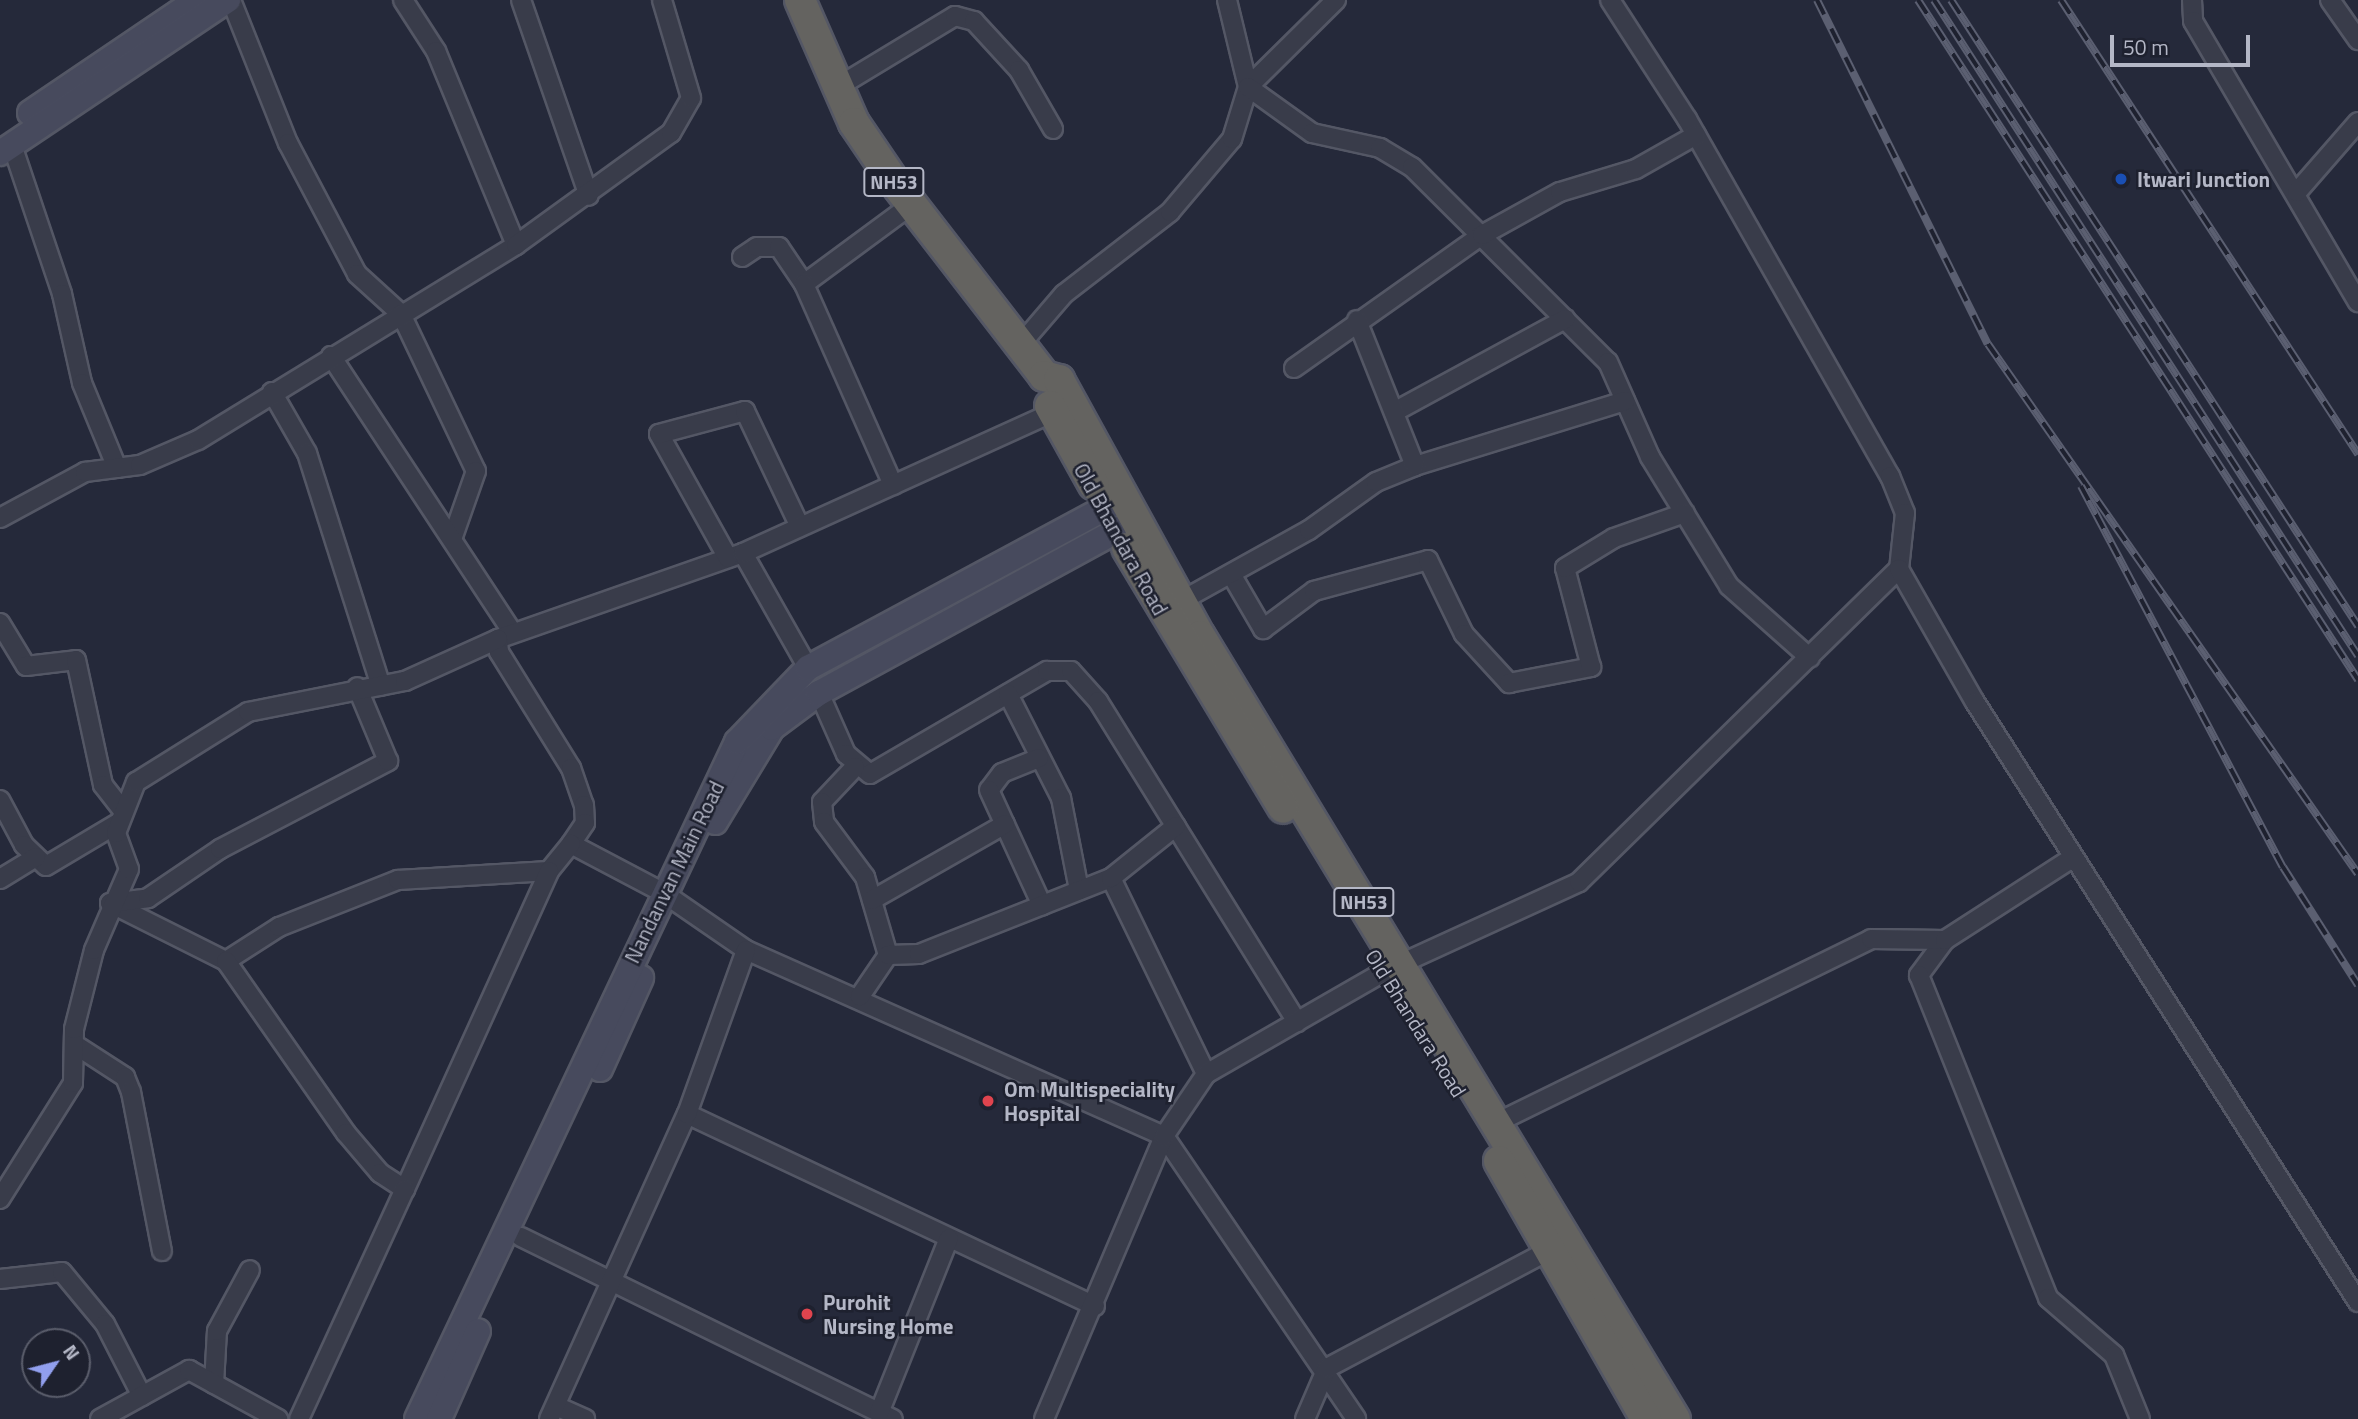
<!DOCTYPE html>
<html>
<head>
<meta charset="utf-8">
<style>
  body { margin:0 }
  #map { position:relative; width:2358px; height:1419px; overflow:hidden; background:#25293a; font-family:"Titillium Web",sans-serif }
  div>[style] { position:absolute }
  [style*='--x'] { left:calc(var(--x)*1px); top:calc(var(--y)*1px); width:calc(var(--w)*1px); rotate:calc(var(--a)*1deg) }
  .roads { filter:drop-shadow(2px 0 #545765) drop-shadow(-2px 0 #545765) drop-shadow(0 2px #545765) drop-shadow(0 -2px #545765) }
  .minor>* { height:18px; margin:-9px; padding:0 9px; transform-origin:9px; border-radius:9px; background:#393c4a }
  .secondary>* { height:24px; margin:-12px; padding:0 12px; transform-origin:12px; border-radius:12px; background:#474a5d }
  .trunk>* { height:30px; margin:-15px; padding:0 15px; transform-origin:15px; border-radius:15px; background:#646360 }
  .rail>* { height:8px; margin-top:-4px; transform-origin:0; background:repeating-linear-gradient(90deg,#1e212f 0 16px,#5b5f71 0 32px); box-sizing:border-box; border-block:2px solid #5b5f71 }
  .dots>* { width:19px; height:19px; translate:-50% -50%; box-sizing:border-box; border:4px solid #1e212f; border-radius:50% }
  span { translate:-50% -50%; white-space:nowrap; text-align:center; line-height:1.15; -webkit-text-stroke:5px #1e212f; paint-order:stroke }
  .shield-label span { padding:2px 5px; background:#1e212f; border:2px solid; border-radius:5px; -webkit-text-stroke-width:0 }
  .shield-label { font-size:19px; color:#b4b7c6; font-weight:700 }
  .poi-label { font-size:21px; color:#b4b7c6; font-weight:700 }
  .left { translate:0 -50%; text-align:left }
  .street-label { font-size:21px; color:#b4b7c6 }
  .north { position:absolute; left:21px; top:1328px; width:70px; height:70px; box-sizing:border-box; background:#1e212f; border:2px solid #5a5d6b; border-radius:50%; rotate:55deg; font-size:19px; font-weight:700; line-height:28px; text-align:center; color:#b4b7c6 }
  .north::after { content:''; display:block; margin:auto; width:24px; height:32px; background:#919fee; clip-path:polygon(50% 0,100% 100%,50% 72%,0 100%) }
  .scale { position:absolute; left:2110px; top:35px; width:140px; height:32px; box-sizing:border-box; border:4px solid #b4b7c6; border-top:0; padding-left:9px; font-size:21px; line-height:24px; white-space:nowrap; color:#b4b7c6; -webkit-text-stroke:5px #1e212f; paint-order:stroke }
</style>
</head>
<body>
<div id="map">
  <div class="roads">
    <div class="minor">
      <i style="--x:231;--y:0;--w:154;--a:68.3"></i>
      <i style="--x:288;--y:143;--w:148;--a:62.2"></i>
      <i style="--x:357;--y:274;--w:59;--a:42.3"></i>
      <i style="--x:401;--y:314;--w:174;--a:64.5"></i>
      <i style="--x:476;--y:471;--w:72;--a:109.4"></i>
      <i style="--x:403;--y:0;--w:61;--a:57.1"></i>
      <i style="--x:436;--y:51;--w:210;--a:67.6"></i>
      <i style="--x:521;--y:0;--w:207;--a:70.9"></i>
      <i style="--x:1227;--y:0;--w:89;--a:76.4"></i>
      <i style="--x:1610;--y:0;--w:142;--a:57.1"></i>
      <i style="--x:1687;--y:119;--w:411;--a:60.4"></i>
      <i style="--x:1890;--y:476;--w:40;--a:68"></i>
      <i style="--x:1905;--y:513;--w:56;--a:96.1"></i>
      <i style="--x:2192;--y:0;--w:21;--a:87"></i>
      <i style="--x:2193;--y:21;--w:326;--a:59.6"></i>
      <i style="--x:2330;--y:0;--w:49;--a:55"></i>
      <i style="--x:1248;--y:87;--w:124;--a:-44.7"></i>
      <i style="--x:836;--y:88;--w:139;--a:-31.2"></i>
      <i style="--x:955;--y:16;--w:20;--a:15"></i>
      <i style="--x:974;--y:21;--w:67;--a:47.4"></i>
      <i style="--x:1019;--y:70;--w:68;--a:60"></i>
      <i style="--x:12;--y:145;--w:157;--a:71.4"></i>
      <i style="--x:62;--y:294;--w:91;--a:77.3"></i>
      <i style="--x:82;--y:383;--w:92;--a:67.6"></i>
      <i style="--x:2297;--y:192;--w:93;--a:-48.9"></i>
      <i style="--x:742;--y:257;--w:18;--a:-34"></i>
      <i style="--x:757;--y:247;--w:22;--a:0"></i>
      <i style="--x:779;--y:247;--w:45;--a:56"></i>
      <i style="--x:804;--y:284;--w:133;--a:-36.4"></i>
      <i style="--x:804;--y:284;--w:220;--a:66.1"></i>
      <i style="--x:1021;--y:344;--w:66;--a:-49.3"></i>
      <i style="--x:1064;--y:294;--w:134;--a:-37.7"></i>
      <i style="--x:1170;--y:212;--w:96;--a:-49.7"></i>
      <i style="--x:1232;--y:139;--w:54;--a:-72.9"></i>
      <i style="--x:1248;--y:87;--w:79;--a:35.7"></i>
      <i style="--x:1312;--y:133;--w:70;--a:12.4"></i>
      <i style="--x:1380;--y:148;--w:37;--a:31"></i>
      <i style="--x:1412;--y:167;--w:276;--a:44.9"></i>
      <i style="--x:1608;--y:362;--w:104;--a:66.1"></i>
      <i style="--x:1650;--y:457;--w:151;--a:58.5"></i>
      <i style="--x:1729;--y:586;--w:108;--a:41.6"></i>
      <i style="--x:331;--y:356;--w:328;--a:56.7"></i>
      <i style="--x:1294;--y:368;--w:230;--a:-35.3"></i>
      <i style="--x:1482;--y:235;--w:89;--a:-28.9"></i>
      <i style="--x:1560;--y:192;--w:79;--a:-16.8"></i>
      <i style="--x:1636;--y:169;--w:69;--a:-29.5"></i>
      <i style="--x:272;--y:392;--w:70;--a:60.2"></i>
      <i style="--x:307;--y:453;--w:244;--a:72.4"></i>
      <i style="--x:1394;--y:412;--w:195;--a:-28.5"></i>
      <i style="--x:1415;--y:466;--w:220;--a:-17.2"></i>
      <i style="--x:0;--y:518;--w:97;--a:-28.4"></i>
      <i style="--x:85;--y:472;--w:55;--a:-7.3"></i>
      <i style="--x:140;--y:465;--w:63;--a:-23.3"></i>
      <i style="--x:198;--y:440;--w:373;--a:-31.5"></i>
      <i style="--x:516;--y:245;--w:191;--a:-35.9"></i>
      <i style="--x:671;--y:133;--w:40;--a:-60.3"></i>
      <i style="--x:691;--y:98;--w:102;--a:-106.5"></i>
      <i style="--x:743;--y:553;--w:260;--a:160.7"></i>
      <i style="--x:498;--y:639;--w:13;--a:86"></i>
      <i style="--x:499;--y:652;--w:137;--a:58.2"></i>
      <i style="--x:571;--y:768;--w:39;--a:71"></i>
      <i style="--x:584;--y:805;--w:18;--a:87"></i>
      <i style="--x:585;--y:823;--w:25;--a:124"></i>
      <i style="--x:571;--y:844;--w:103;--a:27.8"></i>
      <i style="--x:662;--y:892;--w:102;--a:34.6"></i>
      <i style="--x:746;--y:950;--w:458;--a:24"></i>
      <i style="--x:1164;--y:1136;--w:342;--a:55.8"></i>
      <i style="--x:728;--y:558;--w:142;--a:-119.1"></i>
      <i style="--x:659;--y:434;--w:89;--a:-15"></i>
      <i style="--x:745;--y:411;--w:128;--a:64.6"></i>
      <i style="--x:1231;--y:574;--w:64;--a:59.8"></i>
      <i style="--x:1263;--y:629;--w:64;--a:-36.7"></i>
      <i style="--x:1314;--y:591;--w:118;--a:-15.2"></i>
      <i style="--x:1428;--y:560;--w:82;--a:64.1"></i>
      <i style="--x:1464;--y:634;--w:67;--a:47.4"></i>
      <i style="--x:1509;--y:683;--w:84;--a:-11"></i>
      <i style="--x:1591;--y:667;--w:102;--a:-104.7"></i>
      <i style="--x:1565;--y:568;--w:57;--a:-31.5"></i>
      <i style="--x:1614;--y:538;--w:75;--a:-19.4"></i>
      <i style="--x:1181;--y:601;--w:146;--a:-29"></i>
      <i style="--x:1309;--y:530;--w:82;--a:-35.6"></i>
      <i style="--x:1376;--y:482;--w:42;--a:-22.3"></i>
      <i style="--x:1415;--y:466;--w:157;--a:-111.7"></i>
      <i style="--x:0;--y:623;--w:50;--a:58.8"></i>
      <i style="--x:26;--y:666;--w:50;--a:-6.8"></i>
      <i style="--x:76;--y:660;--w:128;--a:77.8"></i>
      <i style="--x:103;--y:785;--w:29;--a:52"></i>
      <i style="--x:808;--y:668;--w:132;--a:-119.5"></i>
      <i style="--x:743;--y:553;--w:341;--a:-24.4"></i>
      <i style="--x:819;--y:693;--w:67;--a:66.1"></i>
      <i style="--x:846;--y:754;--w:31;--a:40"></i>
      <i style="--x:870;--y:774;--w:205;--a:-30.2"></i>
      <i style="--x:1047;--y:671;--w:24;--a:0"></i>
      <i style="--x:1071;--y:671;--w:40;--a:48"></i>
      <i style="--x:1098;--y:701;--w:378;--a:58.2"></i>
      <i style="--x:1008;--y:694;--w:117;--a:63"></i>
      <i style="--x:1061;--y:798;--w:94;--a:78.9"></i>
      <i style="--x:1039;--y:758;--w:40;--a:158"></i>
      <i style="--x:1002;--y:773;--w:21;--a:127"></i>
      <i style="--x:989;--y:790;--w:127;--a:65.3"></i>
      <i style="--x:855;--y:767;--w:48;--a:133.3"></i>
      <i style="--x:822;--y:802;--w:20;--a:84"></i>
      <i style="--x:824;--y:822;--w:69;--a:53.3"></i>
      <i style="--x:865;--y:877;--w:81;--a:73.6"></i>
      <i style="--x:888;--y:955;--w:50;--a:124.3"></i>
      <i style="--x:0;--y:800;--w:51;--a:61.9"></i>
      <i style="--x:24;--y:845;--w:30;--a:44"></i>
      <i style="--x:46;--y:866;--w:84;--a:-30.8"></i>
      <i style="--x:1111;--y:878;--w:218;--a:64.1"></i>
      <i style="--x:0;--y:879;--w:42;--a:-31.4"></i>
      <i style="--x:872;--y:900;--w:153;--a:-29.7"></i>
      <i style="--x:110;--y:903;--w:130;--a:26.6"></i>
      <i style="--x:226;--y:961;--w:63;--a:-32.7"></i>
      <i style="--x:279;--y:927;--w:128;--a:-21.6"></i>
      <i style="--x:398;--y:880;--w:151;--a:-3.4"></i>
      <i style="--x:549;--y:871;--w:35;--a:-51"></i>
      <i style="--x:110;--y:903;--w:38;--a:-7"></i>
      <i style="--x:148;--y:898;--w:87;--a:-34.2"></i>
      <i style="--x:220;--y:849;--w:190;--a:-27.6"></i>
      <i style="--x:388;--y:761;--w:80;--a:-112.7"></i>
      <i style="--x:1945;--y:940;--w:44;--a:126.6"></i>
      <i style="--x:1919;--y:975;--w:348;--a:68.2"></i>
      <i style="--x:2048;--y:1298;--w:87;--a:40.8"></i>
      <i style="--x:2114;--y:1355;--w:69;--a:67.9"></i>
      <i style="--x:888;--y:955;--w:31;--a:-2"></i>
      <i style="--x:919;--y:954;--w:206;--a:-21.6"></i>
      <i style="--x:1111;--y:878;--w:83;--a:-38.7"></i>
      <i style="--x:226;--y:961;--w:210;--a:55.1"></i>
      <i style="--x:346;--y:1133;--w:52;--a:49.6"></i>
      <i style="--x:380;--y:1173;--w:30;--a:33"></i>
      <i style="--x:405;--y:1189;--w:349;--a:-65.6"></i>
      <i style="--x:74;--y:1044;--w:61;--a:32.9"></i>
      <i style="--x:125;--y:1077;--w:16;--a:68"></i>
      <i style="--x:131;--y:1092;--w:162;--a:79"></i>
      <i style="--x:687;--y:1114;--w:451;--a:25.2"></i>
      <i style="--x:1498;--y:1122;--w:415;--a:-26.1"></i>
      <i style="--x:1871;--y:939;--w:74;--a:0.8"></i>
      <i style="--x:1945;--y:940;--w:153;--a:-32.8"></i>
      <i style="--x:0;--y:1199;--w:137;--a:-57.8"></i>
      <i style="--x:73;--y:1083;--w:54;--a:-88.9"></i>
      <i style="--x:74;--y:1029;--w:81;--a:-75.8"></i>
      <i style="--x:94;--y:950;--w:88;--a:-66.6"></i>
      <i style="--x:129;--y:869;--w:38;--a:-110"></i>
      <i style="--x:116;--y:833;--w:55;--a:-68.6"></i>
      <i style="--x:136;--y:782;--w:132;--a:-32"></i>
      <i style="--x:248;--y:712;--w:160;--a:-11.2"></i>
      <i style="--x:405;--y:681;--w:102;--a:-24.3"></i>
      <i style="--x:521;--y:1237;--w:414;--a:26.1"></i>
      <i style="--x:0;--y:1279;--w:62;--a:-6.4"></i>
      <i style="--x:62;--y:1272;--w:67;--a:50.4"></i>
      <i style="--x:105;--y:1324;--w:81;--a:62.8"></i>
      <i style="--x:214;--y:1384;--w:53;--a:-86.8"></i>
      <i style="--x:217;--y:1331;--w:69;--a:-61.6"></i>
      <i style="--x:556;--y:1406;--w:32;--a:24"></i>
      <i style="--x:879;--y:1413;--w:188;--a:-68.2"></i>
      <i style="--x:100;--y:1419;--w:102;--a:-28.8"></i>
      <i style="--x:189;--y:1370;--w:102;--a:28.8"></i>
      <i style="--x:299;--y:1419;--w:253;--a:-65.3"></i>
      <i style="--x:549;--y:1419;--w:335;--a:-65.7"></i>
      <i style="--x:687;--y:1114;--w:174;--a:-70.2"></i>
      <i style="--x:1044;--y:1419;--w:307;--a:-67"></i>
      <i style="--x:1164;--y:1136;--w:75;--a:-55.9"></i>
      <i style="--x:1206;--y:1074;--w:207;--a:-29.9"></i>
      <i style="--x:1385;--y:971;--w:213;--a:-24.6"></i>
      <i style="--x:1579;--y:882;--w:448;--a:-44.4"></i>
      <i style="--x:1899;--y:569;--w:153;--a:60.3"></i>
      <i style="--x:1975;--y:702;--w:712;--a:57.45"></i>
      <i style="--x:1305;--y:1419;--w:56;--a:-66.7"></i>
      <i style="--x:1327;--y:1368;--w:250;--a:-27.9"></i>
    </div>
    <div class="secondary">
      <i style="--x:30;--y:113;--w:202;--a:-34.1"></i>
      <i style="--x:0;--y:153;--w:275;--a:-33.9"></i>
      <i style="--x:715;--y:822;--w:110;--a:-58.8"></i>
      <i style="--x:772;--y:728;--w:59;--a:-36.7"></i>
      <i style="--x:819;--y:693;--w:359;--a:-28.6"></i>
      <i style="--x:600;--y:1069;--w:100;--a:-65.7"></i>
      <i style="--x:417;--y:1419;--w:749;--a:-64.7"></i>
      <i style="--x:737;--y:742;--w:103;--a:-46.2"></i>
      <i style="--x:808;--y:668;--w:357;--a:-28.3"></i>
      <i style="--x:439;--y:1419;--w:96;--a:-66.1"></i>
    </div>
    <div class="trunk">
      <i style="--x:800;--y:0;--w:134;--a:66.3"></i>
      <i style="--x:854;--y:123;--w:68;--a:55.8"></i>
      <i style="--x:892;--y:179;--w:249;--a:52.3"></i>
      <i style="--x:1044;--y:376;--w:16;--a:15"></i>
      <i style="--x:1059;--y:380;--w:292;--a:61.2"></i>
      <i style="--x:1200;--y:636;--w:916;--a:58.76"></i>
      <i style="--x:1050;--y:406;--w:90;--a:60.9"></i>
      <i style="--x:1127;--y:548;--w:303;--a:59"></i>
      <i style="--x:1499;--y:1161;--w:297;--a:60.3"></i>
    </div>
  </div>
  <div class="rail">
    <i style="--x:1817;--y:0;--w:384;--a:63.6"></i>
    <i style="--x:1988;--y:344;--w:646;--a:55.08"></i>
    <i style="--x:1918;--y:0;--w:810;--a:57.09"></i>
    <i style="--x:1934;--y:0;--w:781;--a:57.12"></i>
    <i style="--x:1951;--y:0;--w:747;--a:56.97"></i>
    <i style="--x:2061;--y:0;--w:543;--a:56.81"></i>
    <i style="--x:2081;--y:486;--w:431;--a:62.1"></i>
    <i style="--x:2283;--y:867;--w:140;--a:57.6"></i>
  </div>
  <div class="dots">
    <i style="left:2121px;top:179px;background:#1a4fb4"></i>
    <i style="left:988px;top:1101px;background:#e0444e"></i>
    <i style="left:807px;top:1314px;background:#e0444e"></i>
  </div>
  <div class="shield-label">
    <span style="left:894px;top:182px">NH53</span>
    <span style="left:1364px;top:902px">NH53</span>
  </div>
  <div class="poi-label">
    <span class="left" style="left:2137px;top:179px">Itwari Junction</span>
    <span class="left" style="left:1004px;top:1101px">Om Multispeciality<br>Hospital</span>
    <span class="left" style="left:823px;top:1314px">Purohit<br>Nursing Home</span>
  </div>
  <div class="street-label">
    <span style="left:1121px;top:539px;rotate:61deg">Old Bhandara Road</span>
    <span style="left:674px;top:872px;rotate:-64deg">Nandanvan Main Road</span>
    <span style="left:1416px;top:1023px;rotate:58deg">Old Bhandara Road</span>
  </div>
  <div class="north">N</div>
  <div class="scale">50 m</div>
</div>
</body>
</html>
